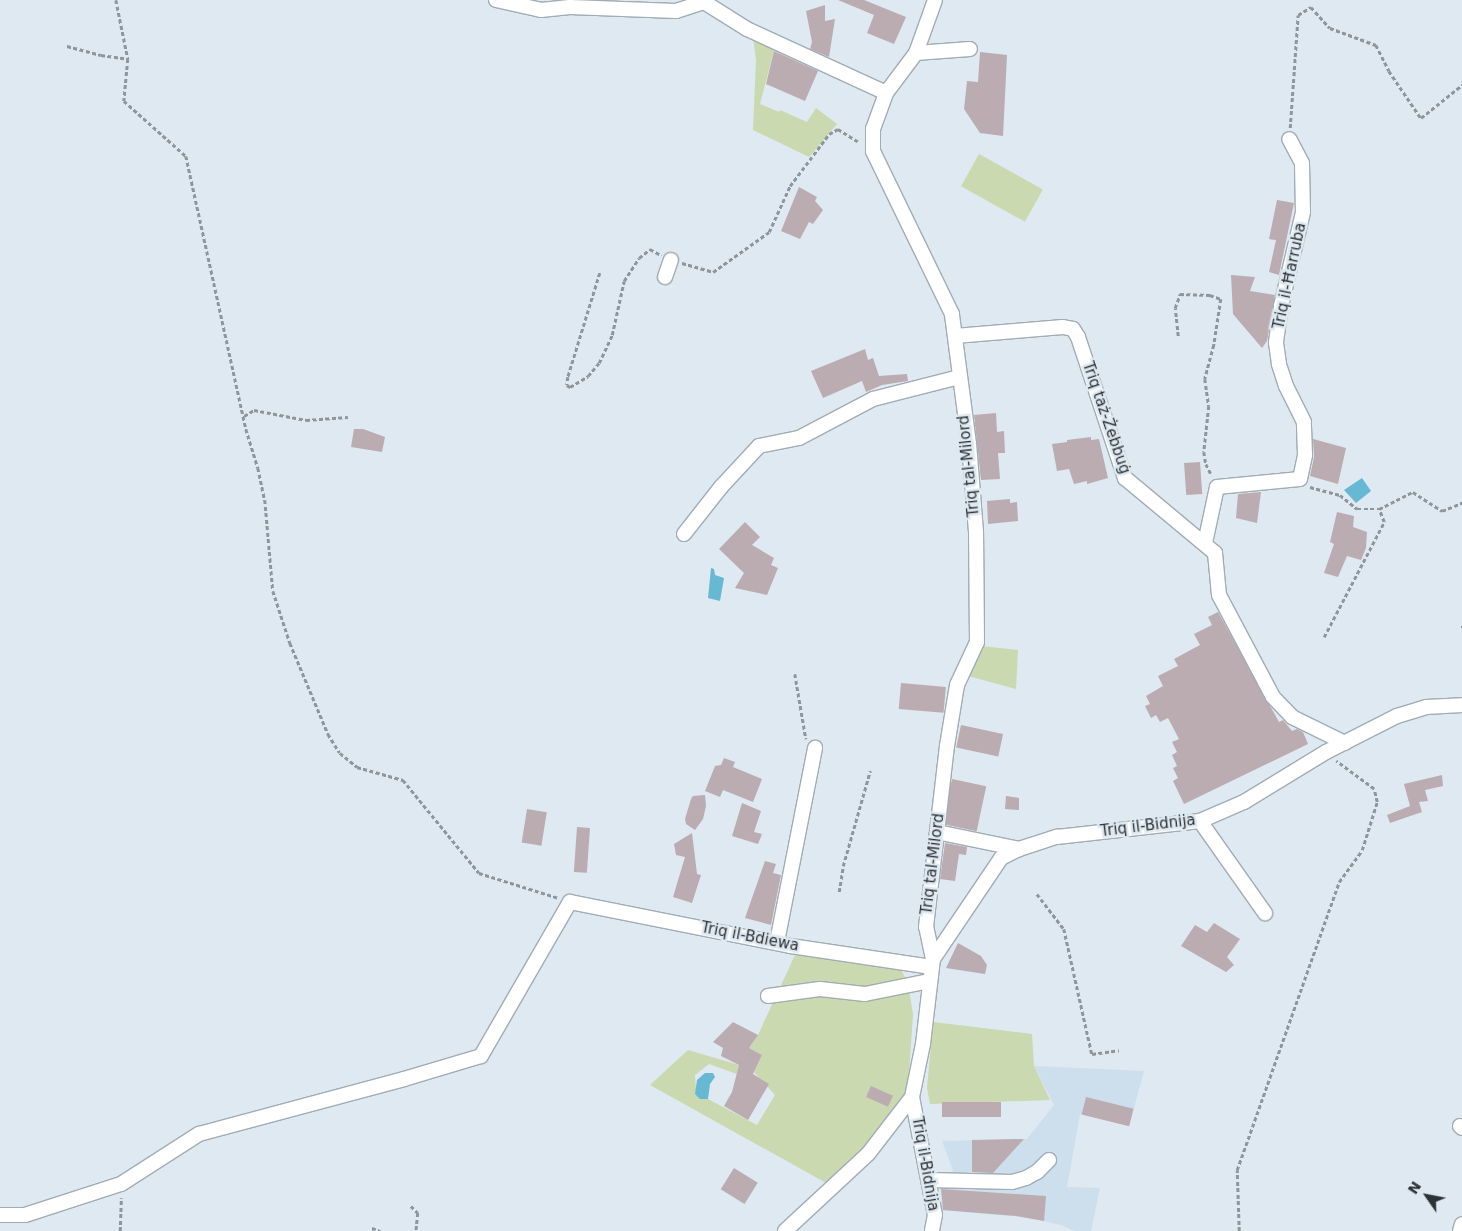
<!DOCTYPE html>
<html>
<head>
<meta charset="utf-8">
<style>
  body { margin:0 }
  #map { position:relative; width:1462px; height:1231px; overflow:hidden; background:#dee9f1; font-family:"DejaVu Sans",sans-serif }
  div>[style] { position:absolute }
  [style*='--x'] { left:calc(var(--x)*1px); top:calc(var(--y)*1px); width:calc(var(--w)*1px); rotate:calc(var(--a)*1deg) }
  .built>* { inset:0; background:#cddeec }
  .green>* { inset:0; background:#cad9af; transform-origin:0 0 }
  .water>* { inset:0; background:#67b8d2 }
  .building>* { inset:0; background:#baacb1; transform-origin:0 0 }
  .path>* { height:2.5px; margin-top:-1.25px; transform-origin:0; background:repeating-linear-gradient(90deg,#8e969c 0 4px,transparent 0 6.5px) }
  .roads { filter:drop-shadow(1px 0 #a1acb4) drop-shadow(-1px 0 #a1acb4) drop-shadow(0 1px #a1acb4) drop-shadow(0 -1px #a1acb4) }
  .minor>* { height:14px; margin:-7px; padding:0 7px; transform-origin:7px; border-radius:7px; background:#fff }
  span { translate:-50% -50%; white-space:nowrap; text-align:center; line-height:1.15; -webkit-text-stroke:5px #dee9f1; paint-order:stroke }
  .street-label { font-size:15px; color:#2e3236 }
  .north { position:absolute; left:1402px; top:1171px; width:50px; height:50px; -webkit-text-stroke:4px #dee9f1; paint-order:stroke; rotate:303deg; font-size:14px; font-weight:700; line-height:20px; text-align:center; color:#2e3236 }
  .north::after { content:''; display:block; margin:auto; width:18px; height:22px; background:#2e3236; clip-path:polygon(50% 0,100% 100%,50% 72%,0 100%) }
</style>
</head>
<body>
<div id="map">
  <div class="built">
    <i style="clip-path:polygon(1034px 1066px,1144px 1071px,1129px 1126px,1080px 1114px,1067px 1187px,1100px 1188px,1091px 1231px,1074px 1231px,1061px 1225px,1025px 1217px,939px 1210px,941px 1187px,951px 1179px,953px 1170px,942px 1141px,1027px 1139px,1054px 1105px)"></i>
  </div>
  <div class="green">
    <i style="clip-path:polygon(753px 38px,775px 46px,760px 104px,779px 112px,780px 110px,807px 122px,816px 108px,837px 124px,809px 157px,753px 130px,756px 60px)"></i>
    <i style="left:979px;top:154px;width:73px;height:37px;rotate:29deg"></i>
    <i style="clip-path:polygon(981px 646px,1018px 650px,1016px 689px,968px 676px)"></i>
    <i style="clip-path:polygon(795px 955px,901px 969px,908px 984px,913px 1014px,908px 1089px,903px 1100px,857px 1156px,828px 1184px,650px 1085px,688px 1050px,739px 1065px,737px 1074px,709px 1064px,695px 1075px,696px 1090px,700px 1099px,708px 1099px,757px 1125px,775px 1095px,754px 1072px,762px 1055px,749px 1048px,758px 1035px)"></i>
    <i style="clip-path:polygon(933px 1022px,1032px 1034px,1034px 1066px,1050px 1100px,930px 1104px,927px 1088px)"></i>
  </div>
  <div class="water">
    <i style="clip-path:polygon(1362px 478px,1371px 491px,1356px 503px,1344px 490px)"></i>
    <i style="clip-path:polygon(711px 568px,714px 569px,715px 575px,724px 578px,720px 601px,708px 598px)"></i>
    <i style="clip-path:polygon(705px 1073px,713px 1073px,715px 1077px,710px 1084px,708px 1099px,700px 1099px,695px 1094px,697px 1080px)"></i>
  </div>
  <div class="building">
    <i style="clip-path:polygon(838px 0,864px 0,906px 17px,894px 44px,867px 33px,874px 15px)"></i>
    <i style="clip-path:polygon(825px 5px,825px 21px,835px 19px,829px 57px,810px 49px,812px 42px,806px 11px)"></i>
    <i style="clip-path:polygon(774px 51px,818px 71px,805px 101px,766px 84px)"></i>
    <i style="clip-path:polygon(980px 52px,1007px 55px,1003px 136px,980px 133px,964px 109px,967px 81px,978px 82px)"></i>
    <i style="clip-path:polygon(799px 187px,817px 197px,815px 201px,823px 210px,813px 224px,809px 222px,800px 239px,781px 231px)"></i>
    <i style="clip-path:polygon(1277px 200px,1294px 203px,1279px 275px,1269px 272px,1276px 240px,1269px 239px)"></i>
    <i style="clip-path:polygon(1231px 275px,1255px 277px,1250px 291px,1275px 295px,1267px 341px,1262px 348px,1233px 314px)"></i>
    <i style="clip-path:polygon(865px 349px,868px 360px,873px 358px,879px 376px,907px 374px,908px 381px,882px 385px,866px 392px,862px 381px,823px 398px,811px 371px)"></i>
    <i style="clip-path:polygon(996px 413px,997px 432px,1004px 431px,1005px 453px,998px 453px,1000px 479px,981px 480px,974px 415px)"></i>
    <i style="clip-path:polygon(354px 429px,363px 429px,385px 437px,382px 452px,351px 447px)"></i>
    <i style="clip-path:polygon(1091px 437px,1091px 440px,1099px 439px,1108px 478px,1087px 484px,1087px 481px,1074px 484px,1069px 469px,1057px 471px,1052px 444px,1067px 442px,1067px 440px)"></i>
    <i style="clip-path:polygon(1313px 439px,1346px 448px,1338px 484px,1310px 476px,1314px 457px)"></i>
    <i style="left:1200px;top:462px;width:32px;height:16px;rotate:86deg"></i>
    <i style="clip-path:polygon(1261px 492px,1257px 523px,1236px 518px,1238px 494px)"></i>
    <i style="clip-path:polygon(1010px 499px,1010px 503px,1017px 502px,1018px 521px,988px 524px,987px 501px)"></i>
    <i style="clip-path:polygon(1337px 512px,1354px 516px,1353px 527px,1367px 532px,1366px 548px,1361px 560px,1347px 556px,1338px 577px,1324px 573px,1334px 544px,1330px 542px)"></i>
    <i style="clip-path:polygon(745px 522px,760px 537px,752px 545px,774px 558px,771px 565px,778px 568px,767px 595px,735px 588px,744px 573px,719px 549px)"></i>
    <i style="clip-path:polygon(1218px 612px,1279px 722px,1283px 720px,1292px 731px,1297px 729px,1303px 732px,1308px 744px,1184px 804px,1173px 781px,1178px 778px,1173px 768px,1177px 766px,1172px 755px,1177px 752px,1172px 742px,1179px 739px,1168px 718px,1160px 722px,1156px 715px,1151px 718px,1145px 706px,1150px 704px,1146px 696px,1163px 686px,1158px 676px,1178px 666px,1174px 659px,1200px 645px,1194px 634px,1212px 625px,1208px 617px)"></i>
    <i style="left:901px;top:683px;width:45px;height:26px;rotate:5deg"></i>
    <i style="left:961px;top:725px;width:43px;height:23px;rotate:12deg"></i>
    <i style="clip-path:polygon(724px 758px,735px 762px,733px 767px,762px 779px,753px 802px,723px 790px,720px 797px,705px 791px,715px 766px,721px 765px)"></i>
    <i style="clip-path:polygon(1442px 775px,1443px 786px,1425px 790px,1428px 801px,1419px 802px,1422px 812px,1390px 823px,1387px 815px,1410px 806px,1404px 784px)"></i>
    <i style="left:952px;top:779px;width:35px;height:46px;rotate:12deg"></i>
    <i style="clip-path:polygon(705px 795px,706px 806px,703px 819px,695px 830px,686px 824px,685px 819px,691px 799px,693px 796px)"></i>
    <i style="clip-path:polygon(1006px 796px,1019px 798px,1019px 810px,1005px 809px)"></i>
    <i style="clip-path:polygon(742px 803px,761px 811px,754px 832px,762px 834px,758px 844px,732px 836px)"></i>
    <i style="left:527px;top:809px;width:20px;height:34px;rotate:9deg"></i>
    <i style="left:577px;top:827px;width:13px;height:45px;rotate:4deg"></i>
    <i style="clip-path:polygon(692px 833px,697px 874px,701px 875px,692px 903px,673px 897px,685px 857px,676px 855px,674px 844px)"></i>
    <i style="clip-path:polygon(945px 843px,967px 847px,966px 855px,959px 854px,955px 881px,940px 879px)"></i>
    <i style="clip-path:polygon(765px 861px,776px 864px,773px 873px,781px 875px,771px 925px,745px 918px)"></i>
    <i style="clip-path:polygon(1214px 923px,1240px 939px,1227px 957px,1234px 965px,1226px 972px,1181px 946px,1195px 925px,1207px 932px)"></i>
    <i style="clip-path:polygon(958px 943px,981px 956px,987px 965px,985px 974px,946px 968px)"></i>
    <i style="clip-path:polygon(733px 1022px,758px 1035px,749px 1048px,762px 1055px,753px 1074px,769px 1084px,748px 1120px,724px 1106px,732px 1092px,739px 1065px,721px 1056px,723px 1048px,713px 1042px)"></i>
    <i style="left:871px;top:1086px;width:24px;height:12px;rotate:24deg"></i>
    <i style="left:1086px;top:1097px;width:49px;height:18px;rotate:14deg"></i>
    <i style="left:1001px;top:1102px;width:15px;height:59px;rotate:90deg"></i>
    <i style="clip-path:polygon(1024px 1139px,993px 1173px,972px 1172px,972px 1140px)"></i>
    <i style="left:734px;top:1168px;width:28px;height:25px;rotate:32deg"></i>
    <i style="clip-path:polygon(941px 1189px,1046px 1196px,1044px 1221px,1016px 1216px,943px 1210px)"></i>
  </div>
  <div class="path">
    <i style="--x:116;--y:0;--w:60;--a:78.5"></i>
    <i style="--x:128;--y:59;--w:42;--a:95.4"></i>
    <i style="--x:124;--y:101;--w:83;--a:41.6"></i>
    <i style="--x:186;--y:156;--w:280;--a:77.6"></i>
    <i style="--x:246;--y:429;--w:41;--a:72.9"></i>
    <i style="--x:258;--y:468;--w:33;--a:78"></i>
    <i style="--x:265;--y:500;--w:91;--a:85"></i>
    <i style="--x:273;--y:591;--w:55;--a:71.9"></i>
    <i style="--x:290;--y:643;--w:99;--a:67.3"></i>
    <i style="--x:328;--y:734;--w:22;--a:58"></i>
    <i style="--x:340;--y:753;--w:22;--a:39"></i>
    <i style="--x:357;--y:767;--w:48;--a:15.8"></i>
    <i style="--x:403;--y:780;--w:120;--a:50.7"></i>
    <i style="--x:479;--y:873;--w:84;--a:17.4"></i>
    <i style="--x:67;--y:46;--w:35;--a:15"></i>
    <i style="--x:101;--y:55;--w:27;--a:8"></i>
    <i style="--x:1290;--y:128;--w:113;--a:-86"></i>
    <i style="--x:1298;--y:15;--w:15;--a:-32"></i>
    <i style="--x:1311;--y:7;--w:28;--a:48"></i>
    <i style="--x:1330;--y:28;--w:49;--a:20.3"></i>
    <i style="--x:1376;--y:45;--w:29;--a:63"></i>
    <i style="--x:1389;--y:71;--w:57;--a:55.8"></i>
    <i style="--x:1421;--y:118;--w:53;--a:-38.8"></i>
    <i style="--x:682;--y:263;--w:32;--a:16"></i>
    <i style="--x:713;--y:272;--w:69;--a:-35.5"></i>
    <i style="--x:769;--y:232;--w:51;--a:-65.5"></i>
    <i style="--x:790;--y:186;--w:65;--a:-53.1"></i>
    <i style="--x:829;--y:134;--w:10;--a:-29"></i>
    <i style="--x:838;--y:129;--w:25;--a:32"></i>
    <i style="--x:600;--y:273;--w:109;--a:107.1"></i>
    <i style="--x:568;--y:377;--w:8;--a:97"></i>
    <i style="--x:567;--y:385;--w:4;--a:34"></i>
    <i style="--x:570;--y:387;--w:21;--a:-31"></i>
    <i style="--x:588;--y:376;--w:17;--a:-50"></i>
    <i style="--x:599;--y:363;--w:31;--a:-65"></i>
    <i style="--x:612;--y:335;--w:55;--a:-77.5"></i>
    <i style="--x:624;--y:281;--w:27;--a:-57"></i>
    <i style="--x:639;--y:258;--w:14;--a:-39"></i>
    <i style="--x:650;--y:249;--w:13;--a:29"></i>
    <i style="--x:1178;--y:336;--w:28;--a:-96"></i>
    <i style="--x:1175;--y:308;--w:15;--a:-70"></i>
    <i style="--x:1180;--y:294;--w:30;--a:2"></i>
    <i style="--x:1210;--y:295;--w:12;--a:20"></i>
    <i style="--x:1221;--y:299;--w:47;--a:98.7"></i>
    <i style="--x:1214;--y:345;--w:35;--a:105"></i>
    <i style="--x:1205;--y:379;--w:27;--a:82"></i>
    <i style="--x:1209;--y:406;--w:46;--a:96.2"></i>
    <i style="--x:1204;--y:452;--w:12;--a:81"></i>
    <i style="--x:1206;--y:464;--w:13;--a:63"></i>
    <i style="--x:244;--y:416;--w:12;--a:-31"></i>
    <i style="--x:254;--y:410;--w:53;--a:10.9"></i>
    <i style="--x:306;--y:420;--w:42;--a:-4.1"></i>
    <i style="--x:1310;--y:487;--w:31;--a:15"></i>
    <i style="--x:1340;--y:495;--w:22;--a:39"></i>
    <i style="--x:1357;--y:509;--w:22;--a:0"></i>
    <i style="--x:1379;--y:509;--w:38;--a:-27"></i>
    <i style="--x:1413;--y:492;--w:35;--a:33"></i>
    <i style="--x:1442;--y:511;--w:22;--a:-22"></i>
    <i style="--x:1461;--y:627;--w:1;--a:0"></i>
    <i style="--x:1324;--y:637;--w:130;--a:-62.4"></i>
    <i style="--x:1384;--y:522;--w:14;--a:-111"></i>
    <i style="--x:795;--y:674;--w:66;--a:80.4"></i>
    <i style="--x:839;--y:892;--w:26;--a:-81"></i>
    <i style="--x:843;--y:866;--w:99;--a:-74.1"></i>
    <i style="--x:1037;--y:894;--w:44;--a:52.4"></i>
    <i style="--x:1064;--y:929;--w:128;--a:77.4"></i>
    <i style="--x:1092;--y:1054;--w:27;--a:-8"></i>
    <i style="--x:411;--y:1206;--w:10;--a:45"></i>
    <i style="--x:418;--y:1213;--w:18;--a:96"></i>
    <i style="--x:372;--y:1228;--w:9;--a:21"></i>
    <i style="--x:120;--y:1231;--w:33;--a:-88"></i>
    <i style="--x:1239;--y:1231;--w:61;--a:-91.9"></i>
    <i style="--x:1237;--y:1170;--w:306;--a:-70.5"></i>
    <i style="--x:1339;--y:882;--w:39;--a:-54"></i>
    <i style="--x:1362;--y:850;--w:50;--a:-72.6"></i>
    <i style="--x:1377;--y:802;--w:13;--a:-103"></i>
    <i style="--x:1374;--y:789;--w:47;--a:-143.6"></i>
  </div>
  <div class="roads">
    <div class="minor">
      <i style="--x:496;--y:0;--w:46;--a:12.5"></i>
      <i style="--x:541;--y:10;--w:29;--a:-6"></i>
      <i style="--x:570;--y:7;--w:106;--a:2.2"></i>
      <i style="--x:676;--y:11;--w:29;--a:-18"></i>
      <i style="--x:704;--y:2;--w:51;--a:32.1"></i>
      <i style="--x:747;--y:29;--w:153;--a:24.7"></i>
      <i style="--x:916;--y:53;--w:54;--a:-4.2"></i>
      <i style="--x:665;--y:277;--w:18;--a:-71"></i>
      <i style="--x:955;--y:336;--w:108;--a:-4.8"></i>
      <i style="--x:1063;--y:327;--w:10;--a:11"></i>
      <i style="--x:1073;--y:329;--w:9;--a:58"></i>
      <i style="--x:1078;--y:337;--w:149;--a:71.6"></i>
      <i style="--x:1125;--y:478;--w:117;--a:39.8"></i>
      <i style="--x:1215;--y:553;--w:42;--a:84.6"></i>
      <i style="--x:1219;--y:595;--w:115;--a:62.1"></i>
      <i style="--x:1273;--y:697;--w:28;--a:46"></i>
      <i style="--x:1292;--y:717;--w:59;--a:26.1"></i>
      <i style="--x:684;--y:534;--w:60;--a:-51.8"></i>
      <i style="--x:721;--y:487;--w:56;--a:-47.2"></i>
      <i style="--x:759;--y:446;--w:41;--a:-11.3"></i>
      <i style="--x:799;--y:438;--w:84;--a:-27.8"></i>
      <i style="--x:873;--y:399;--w:89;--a:-14.3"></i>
      <i style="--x:1205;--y:543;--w:57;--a:-77.9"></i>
      <i style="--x:1217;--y:487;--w:83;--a:-5.5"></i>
      <i style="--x:1300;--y:479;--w:25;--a:-78"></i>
      <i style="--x:1305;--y:455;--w:33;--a:-92"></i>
      <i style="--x:1304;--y:422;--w:40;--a:-116.6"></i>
      <i style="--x:1286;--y:386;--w:23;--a:-108"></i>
      <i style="--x:1279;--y:364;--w:22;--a:-98"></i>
      <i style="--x:1276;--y:342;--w:36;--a:-82"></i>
      <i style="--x:1281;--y:306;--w:97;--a:-76.8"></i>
      <i style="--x:1303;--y:212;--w:49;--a:-91.2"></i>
      <i style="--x:1302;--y:163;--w:27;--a:-118"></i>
      <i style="--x:1200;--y:821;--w:113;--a:54.8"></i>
      <i style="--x:937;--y:832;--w:84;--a:11.7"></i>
      <i style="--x:777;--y:942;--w:198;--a:-78.9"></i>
      <i style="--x:933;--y:959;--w:33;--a:-102"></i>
      <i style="--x:926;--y:927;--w:182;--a:-83.4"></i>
      <i style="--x:947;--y:746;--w:62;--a:-80.7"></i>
      <i style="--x:957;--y:685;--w:47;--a:-65.1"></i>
      <i style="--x:977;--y:642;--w:110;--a:-90.5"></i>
      <i style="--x:976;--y:532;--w:88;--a:-94.5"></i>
      <i style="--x:969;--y:444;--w:131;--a:-97.5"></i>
      <i style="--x:952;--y:314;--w:181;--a:-115.9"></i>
      <i style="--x:873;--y:151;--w:22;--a:-90"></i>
      <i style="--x:873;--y:129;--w:38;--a:-70"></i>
      <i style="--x:886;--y:93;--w:50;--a:-53.1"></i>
      <i style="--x:916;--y:53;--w:56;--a:-70.3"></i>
      <i style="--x:768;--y:996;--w:52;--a:-7.7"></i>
      <i style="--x:820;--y:989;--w:45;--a:6.3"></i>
      <i style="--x:865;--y:994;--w:65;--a:-11.5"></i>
      <i style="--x:912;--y:1097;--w:120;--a:79"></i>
      <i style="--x:935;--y:1215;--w:16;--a:101"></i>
      <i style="--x:1460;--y:1126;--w:3;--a:45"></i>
      <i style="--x:929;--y:1180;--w:83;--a:1.4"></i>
      <i style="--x:1012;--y:1182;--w:15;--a:-16"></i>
      <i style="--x:1026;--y:1178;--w:13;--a:-29"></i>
      <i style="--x:1037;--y:1172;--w:17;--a:-45"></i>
      <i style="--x:0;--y:1215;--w:25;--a:0"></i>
      <i style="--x:25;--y:1215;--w:101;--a:-17.9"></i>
      <i style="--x:121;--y:1184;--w:93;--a:-32.7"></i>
      <i style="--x:199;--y:1134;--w:212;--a:-15"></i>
      <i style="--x:404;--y:1079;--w:80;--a:-16.6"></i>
      <i style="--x:481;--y:1056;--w:178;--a:-60"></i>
      <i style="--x:570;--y:902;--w:225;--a:11.3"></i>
      <i style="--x:791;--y:946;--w:142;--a:8.5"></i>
      <i style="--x:785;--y:1231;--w:113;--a:-42.9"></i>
      <i style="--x:868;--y:1154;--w:72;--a:-52.3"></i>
      <i style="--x:912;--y:1097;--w:54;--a:-78.3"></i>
      <i style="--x:923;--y:1044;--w:86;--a:-83.3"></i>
      <i style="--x:933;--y:959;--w:122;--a:-56"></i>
      <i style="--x:1001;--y:858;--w:20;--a:-27"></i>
      <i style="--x:1019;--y:849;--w:40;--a:-18"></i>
      <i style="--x:1057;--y:837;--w:144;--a:-6.4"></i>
      <i style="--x:1200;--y:821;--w:48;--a:-23.4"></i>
      <i style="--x:1244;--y:802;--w:96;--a:-31.4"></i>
      <i style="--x:1326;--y:752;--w:80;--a:-26.9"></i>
      <i style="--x:1397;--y:716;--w:30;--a:-17"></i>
      <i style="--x:1426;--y:707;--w:36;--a:-3"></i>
      <i style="--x:1460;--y:1231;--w:7;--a:-74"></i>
    </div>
  </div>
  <div class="street-label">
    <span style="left:1290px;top:276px;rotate:-78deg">Triq il-Ħarruba</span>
    <span style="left:1106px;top:418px;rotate:71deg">Triq taż-Żebbuġ</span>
    <span style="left:969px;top:466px;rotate:-96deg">Triq tal-Milord</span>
    <span style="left:1148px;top:826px;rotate:-7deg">Triq il-Bidnija</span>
    <span style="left:933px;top:864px;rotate:-83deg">Triq tal-Milord</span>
    <span style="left:750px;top:937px;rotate:11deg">Triq il-Bdiewa</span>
    <span style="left:925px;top:1164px;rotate:80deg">Triq il-Bidnija</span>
  </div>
  <div class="north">N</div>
</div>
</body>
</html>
